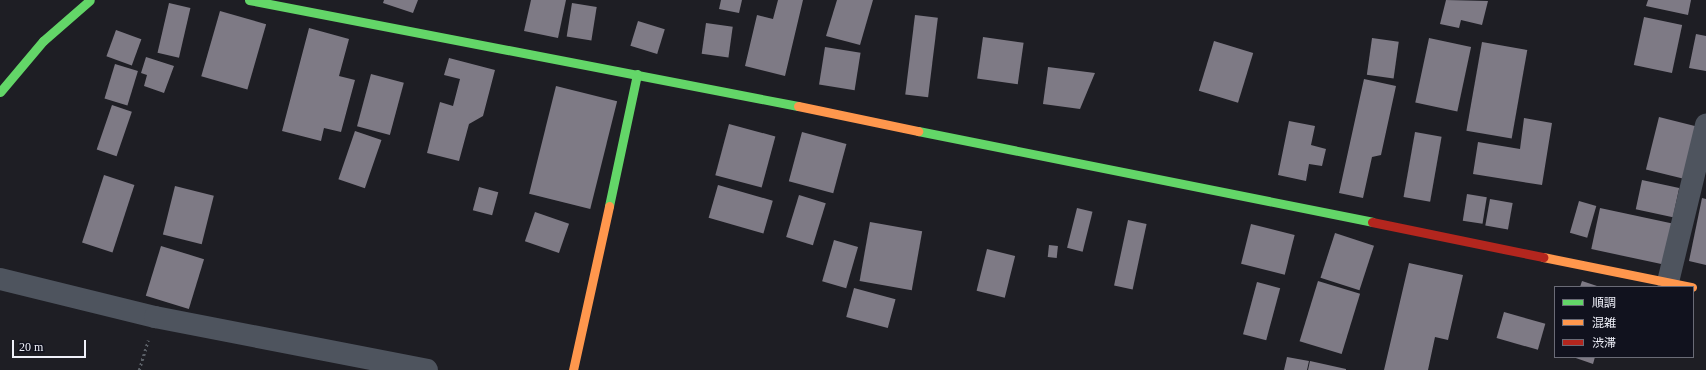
<!DOCTYPE html>
<html>
<head>
<meta charset="utf-8">
<style>
  body { margin:0 }
  #map { position:relative; width:1706px; height:370px; overflow:hidden; background:#1e1e24; font-family:"Times New Roman","Noto Sans JP",serif }
  div>[style] { position:absolute }
  [style*='--x'] { left:calc(var(--x)*1px); top:calc(var(--y)*1px); width:calc(var(--w)*1px); rotate:calc(var(--a)*1deg) }
  .building>* { inset:0; background:#7e7a85; transform-origin:0 0 }
  .path>* { height:2.5px; margin-top:-1.25px; transform-origin:0; background:repeating-linear-gradient(90deg,#5a5f66 0 2px,transparent 0 5px) }
  .street>* { height:22px; margin:-11px; padding:0 11px; transform-origin:11px; border-radius:11px; background:#4e545e }
  .fast>* { height:9px; margin:-4.5px; padding:0 4.5px; transform-origin:4.5px; border-radius:4.5px; background:#63d668 }
  .slow>* { height:9px; margin:-4.5px; padding:0 4.5px; transform-origin:4.5px; border-radius:4.5px; background:#ff974d }
  .jam>* { height:9px; margin:-4.5px; padding:0 4.5px; transform-origin:4.5px; border-radius:4.5px; background:#b3261e }
  span { translate:-50% -50%; white-space:nowrap; text-align:center; line-height:1.15; -webkit-text-stroke:4px #11121e; paint-order:stroke }
  .legend { position:absolute; left:1554px; top:286px; width:140px; height:72px; box-sizing:border-box; background:#11121e; border:1px solid #6a6b76; margin:0; padding:5px 7px; list-style:none; font-size:12px; color:#eff0f9 }
  .legend li { display:flex; align-items:center; gap:8px; height:20px }
  .legend b { width:20px; border:1px solid #6a6b76 }
  .scale { position:absolute; left:12px; top:340px; width:74px; height:18px; box-sizing:border-box; border:2px solid #eff0f9; border-top:0; padding-left:5px; font-size:12px; line-height:14px; white-space:nowrap; color:#eff0f9; -webkit-text-stroke:3px #11121e; paint-order:stroke }
</style>
</head>
<body>
<div id="map">
  <div class="building">
    <i style="clip-path:polygon(384px 0,418px 0,413px 13px,383px 3px)"></i>
    <i style="clip-path:polygon(531px 0,566px 0,558px 38px,524px 31px)"></i>
    <i style="clip-path:polygon(721px 0,742px 0,739px 13px,719px 9px)"></i>
    <i style="clip-path:polygon(778px 0,803px 0,785px 76px,745px 66px,757px 15px,773px 19px)"></i>
    <i style="clip-path:polygon(837px 0,873px 0,860px 45px,826px 36px)"></i>
    <i style="clip-path:polygon(1446px 0,1488px 1px,1482px 25px,1461px 20px,1459px 28px,1440px 24px)"></i>
    <i style="clip-path:polygon(1648px 0,1691px 0,1688px 15px,1646px 6px)"></i>
    <i style="left:169px;top:3px;width:22px;height:51px;rotate:13deg"></i>
    <i style="left:572px;top:3px;width:25px;height:34px;rotate:9deg"></i>
    <i style="left:220px;top:11px;width:48px;height:68px;rotate:16deg"></i>
    <i style="left:915px;top:15px;width:23px;height:80px;rotate:7deg"></i>
    <i style="left:1644px;top:17px;width:39px;height:49px;rotate:12deg"></i>
    <i style="left:638px;top:21px;width:28px;height:26px;rotate:17deg"></i>
    <i style="left:706px;top:23px;width:27px;height:31px;rotate:8deg"></i>
    <i style="clip-path:polygon(309px 28px,349px 39px,339px 76px,355px 80px,341px 132px,324px 128px,321px 141px,282px 131px)"></i>
    <i style="left:116px;top:30px;width:27px;height:28px;rotate:20deg"></i>
    <i style="clip-path:polygon(1696px 34px,1706px 36px,1706px 71px,1689px 68px)"></i>
    <i style="left:983px;top:37px;width:41px;height:42px;rotate:8deg"></i>
    <i style="left:1372px;top:38px;width:27px;height:37px;rotate:8deg"></i>
    <i style="left:1429px;top:38px;width:43px;height:66px;rotate:12deg"></i>
    <i style="left:1214px;top:41px;width:41px;height:52px;rotate:17deg"></i>
    <i style="left:1482px;top:42px;width:46px;height:90px;rotate:10deg"></i>
    <i style="left:825px;top:47px;width:36px;height:38px;rotate:9deg"></i>
    <i style="clip-path:polygon(146px 57px,174px 66px,164px 93px,144px 86px,147px 75px,141px 73px)"></i>
    <i style="clip-path:polygon(449px 58px,495px 70px,483px 116px,469px 124px,459px 161px,427px 153px,440px 102px,453px 106px,460px 79px,444px 75px)"></i>
    <i style="left:115px;top:64px;width:24px;height:36px;rotate:17deg"></i>
    <i style="clip-path:polygon(1048px 67px,1095px 73px,1080px 109px,1043px 104px)"></i>
    <i style="left:371px;top:74px;width:34px;height:54px;rotate:15deg"></i>
    <i style="clip-path:polygon(1364px 79px,1396px 86px,1381px 155px,1372px 157px,1363px 198px,1339px 193px)"></i>
    <i style="left:556px;top:86px;width:63px;height:111px;rotate:14deg"></i>
    <i style="left:112px;top:105px;width:21px;height:47px;rotate:19deg"></i>
    <i style="left:1659px;top:117px;width:41px;height:54px;rotate:14deg"></i>
    <i style="clip-path:polygon(1524px 118px,1552px 123px,1542px 185px,1473px 174px,1478px 142px,1520px 149px)"></i>
    <i style="clip-path:polygon(1289px 121px,1315px 126px,1311px 145px,1326px 149px,1322px 166px,1309px 164px,1306px 181px,1278px 175px)"></i>
    <i style="left:729px;top:124px;width:48px;height:53px;rotate:15deg"></i>
    <i style="left:355px;top:131px;width:28px;height:51px;rotate:19deg"></i>
    <i style="left:802px;top:132px;width:46px;height:51px;rotate:15deg"></i>
    <i style="left:1415px;top:132px;width:27px;height:66px;rotate:10deg"></i>
    <i style="left:104px;top:175px;width:32px;height:71px;rotate:18deg"></i>
    <i style="left:1642px;top:180px;width:38px;height:30px;rotate:12deg"></i>
    <i style="left:718px;top:185px;width:57px;height:34px;rotate:16deg"></i>
    <i style="left:175px;top:186px;width:40px;height:50px;rotate:14deg"></i>
    <i style="left:479px;top:187px;width:20px;height:24px;rotate:15deg"></i>
    <i style="left:1467px;top:194px;width:20px;height:27px;rotate:9deg"></i>
    <i style="left:799px;top:195px;width:28px;height:44px;rotate:17deg"></i>
    <i style="clip-path:polygon(1702px 198px,1706px 199px,1706px 265px,1689px 261px)"></i>
    <i style="left:1490px;top:199px;width:23px;height:27px;rotate:10deg"></i>
    <i style="left:1579px;top:201px;width:18px;height:33px;rotate:16deg"></i>
    <i style="left:1077px;top:208px;width:16px;height:41px;rotate:14deg"></i>
    <i style="left:1600px;top:208px;width:74px;height:42px;rotate:12deg"></i>
    <i style="left:535px;top:212px;width:36px;height:31px;rotate:19deg"></i>
    <i style="left:1128px;top:220px;width:19px;height:67px;rotate:12deg"></i>
    <i style="left:870px;top:222px;width:53px;height:60px;rotate:10deg"></i>
    <i style="left:1251px;top:224px;width:45px;height:41px;rotate:14deg"></i>
    <i style="left:1335px;top:233px;width:41px;height:47px;rotate:18deg"></i>
    <i style="left:834px;top:240px;width:25px;height:43px;rotate:16deg"></i>
    <i style="left:1049px;top:245px;width:9px;height:12px;rotate:6deg"></i>
    <i style="left:161px;top:246px;width:45px;height:52px;rotate:17deg"></i>
    <i style="left:987px;top:249px;width:29px;height:43px;rotate:14deg"></i>
    <i style="clip-path:polygon(1409px 263px,1463px 275px,1448px 340px,1435px 337px,1428px 370px,1384px 370px)"></i>
    <i style="left:1318px;top:281px;width:44px;height:63px;rotate:17deg"></i>
    <i style="clip-path:polygon(1582px 281px,1600px 287px,1580px 287px)"></i>
    <i style="left:1257px;top:282px;width:24px;height:54px;rotate:15deg"></i>
    <i style="left:854px;top:288px;width:43px;height:30px;rotate:15deg"></i>
    <i style="left:1504px;top:312px;width:43px;height:27px;rotate:16deg"></i>
    <i style="clip-path:polygon(1287px 357px,1309px 361px,1307px 370px,1284px 370px)"></i>
    <i style="clip-path:polygon(1573px 357px,1595px 357px,1593px 364px)"></i>
    <i style="clip-path:polygon(1310px 361px,1346px 369px,1346px 370px,1308px 370px)"></i>
  </div>
  <div class="path">
    <i style="--x:139;--y:370;--w:31;--a:-73"></i>
  </div>
  <div class="street">
    <i style="--x:0;--y:279;--w:160;--a:13.8"></i>
    <i style="--x:155;--y:317;--w:277;--a:11"></i>
    <i style="--x:1668;--y:282;--w:162;--a:-76.4"></i>
  </div>
  <div class="fast">
    <i style="--x:249;--y:0;--w:559;--a:10.93"></i>
    <i style="--x:0;--y:92;--w:67;--a:-49.9"></i>
    <i style="--x:43;--y:41;--w:62;--a:-41.1"></i>
    <i style="--x:918;--y:131;--w:463;--a:11.3"></i>
    <i style="--x:609;--y:206;--w:135;--a:-78"></i>
  </div>
  <div class="slow">
    <i style="--x:798;--y:106;--w:123;--a:11.8"></i>
    <i style="--x:1543;--y:257;--w:152;--a:11.4"></i>
    <i style="--x:573;--y:370;--w:168;--a:-77.6"></i>
  </div>
  <div class="jam">
    <i style="--x:1372;--y:222;--w:175;--a:11.6"></i>
  </div>
  <ul class="legend">
  <li><b style="height:5px;background:#63d668"></b>順調</li>
  <li><b style="height:5px;background:#ff974d"></b>混雑</li>
  <li><b style="height:5px;background:#b3261e"></b>渋滞</li>
  </ul>
  <div class="scale">20 m</div>
</div>
</body>
</html>
